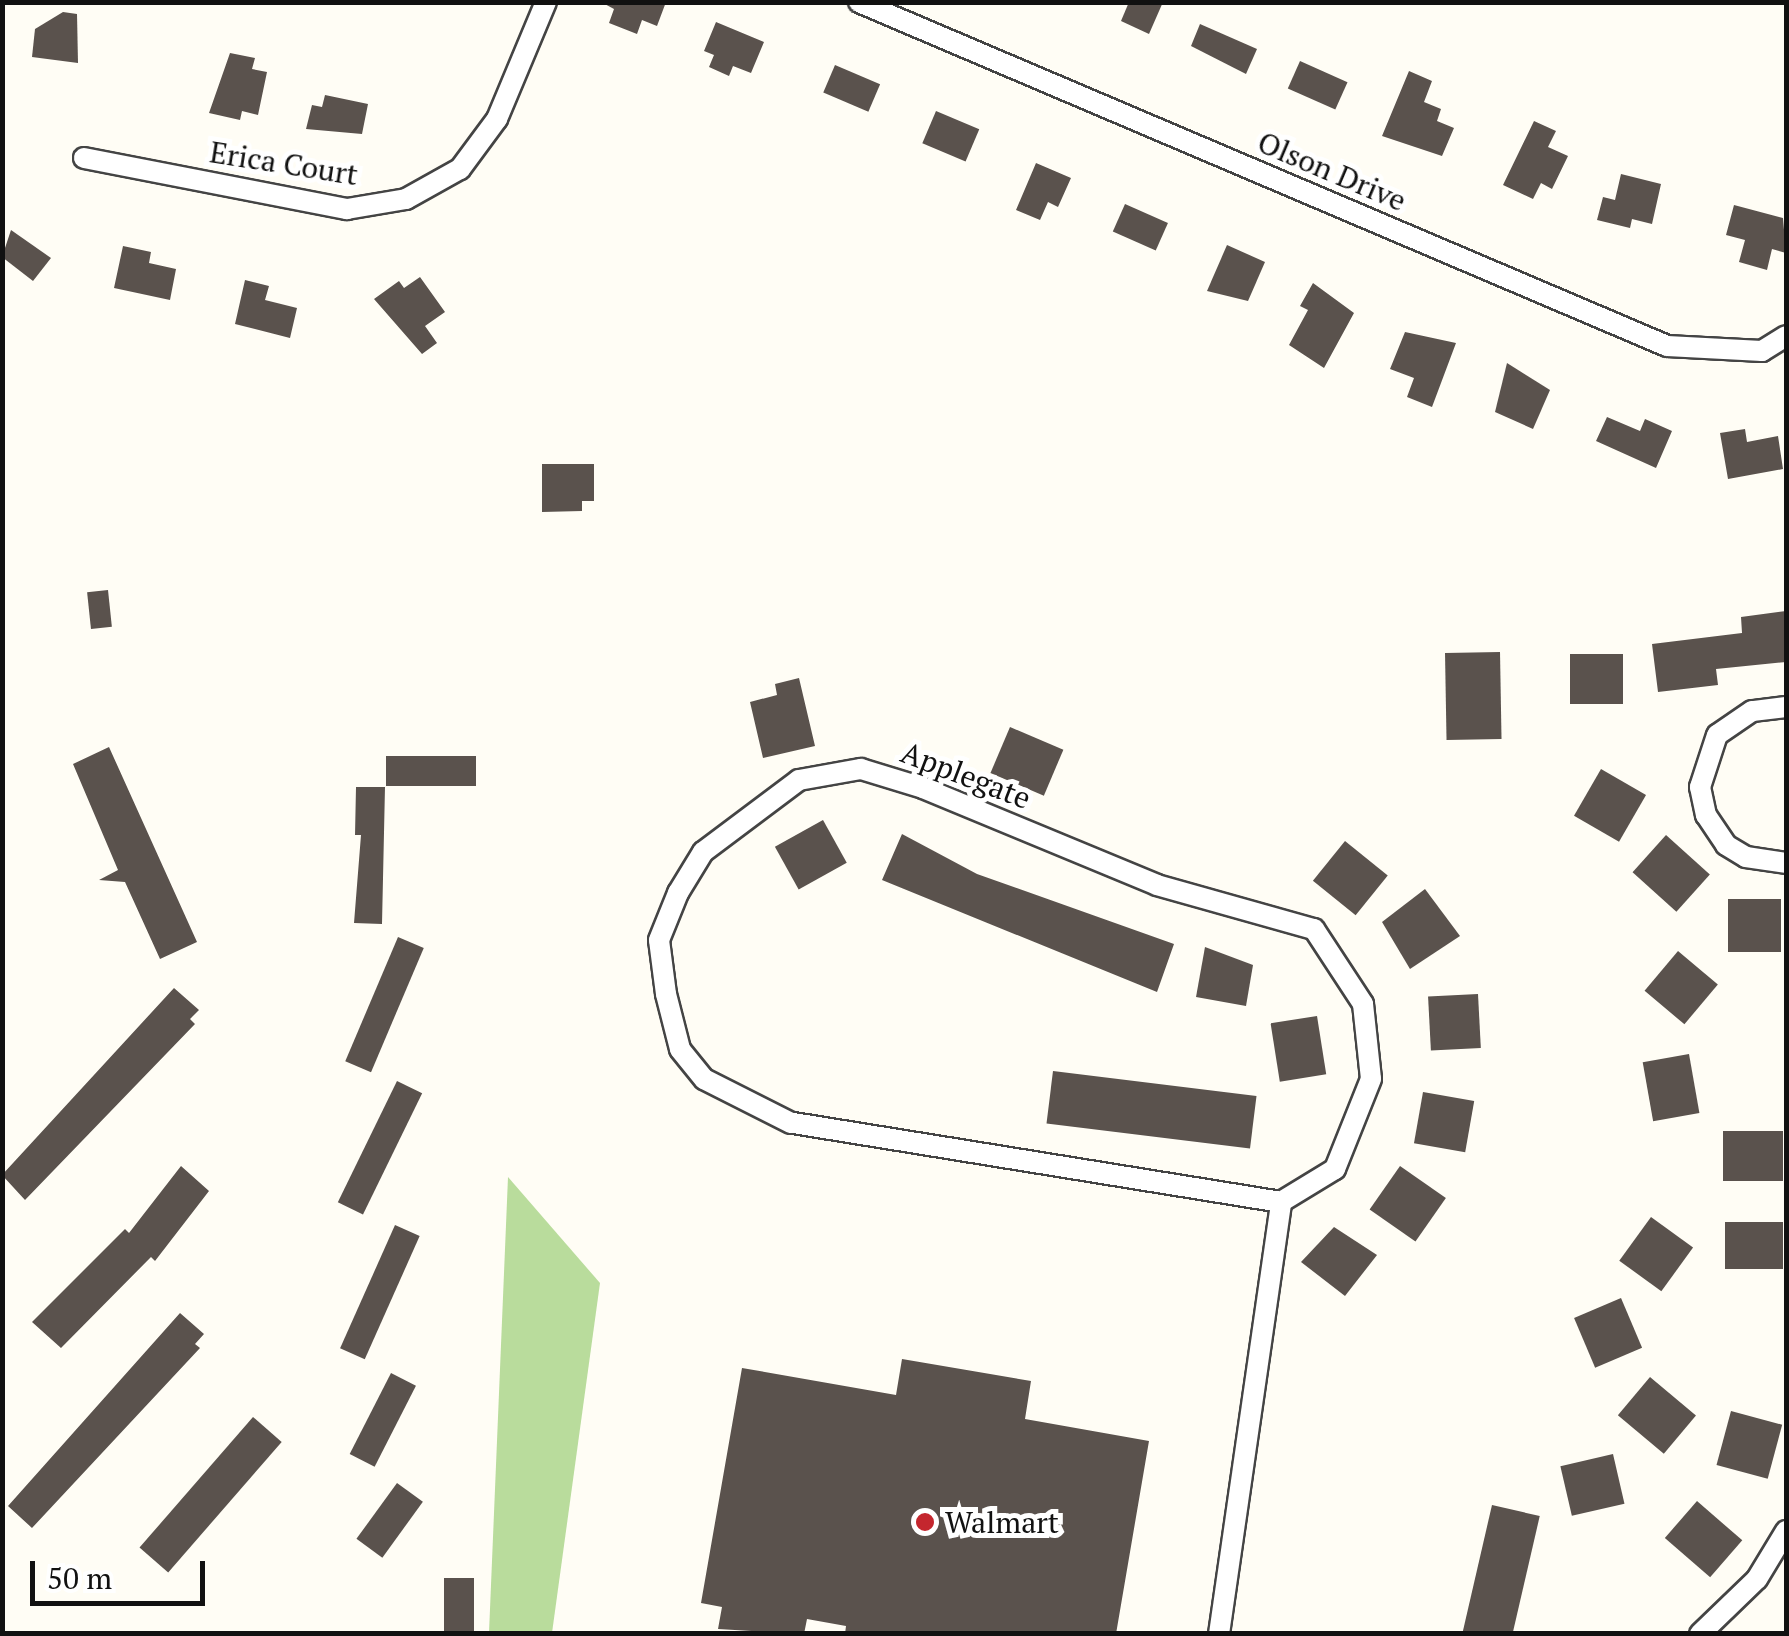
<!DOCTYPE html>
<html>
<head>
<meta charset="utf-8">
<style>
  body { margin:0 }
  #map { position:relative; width:1789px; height:1636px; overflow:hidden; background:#fffdf5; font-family:"PT Serif",serif }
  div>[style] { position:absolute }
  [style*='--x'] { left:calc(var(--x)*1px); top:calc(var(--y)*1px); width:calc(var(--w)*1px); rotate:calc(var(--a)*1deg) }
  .forest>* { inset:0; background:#b9dc9c }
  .building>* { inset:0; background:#5a524d; transform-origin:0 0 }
  .roads { filter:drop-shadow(2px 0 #444) drop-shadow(-2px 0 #444) drop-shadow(0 2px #444) drop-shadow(0 -2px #444) }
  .minor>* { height:20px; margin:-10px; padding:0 10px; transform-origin:10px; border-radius:10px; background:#fff }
  .dots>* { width:28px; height:28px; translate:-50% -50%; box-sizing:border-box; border:5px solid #fff; border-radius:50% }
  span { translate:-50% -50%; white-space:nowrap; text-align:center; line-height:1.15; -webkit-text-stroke:10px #fff; paint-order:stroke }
  .street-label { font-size:30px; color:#111 }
  .poi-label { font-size:30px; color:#111 }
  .left { translate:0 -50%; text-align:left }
  .frame { position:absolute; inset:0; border:5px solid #111; pointer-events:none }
  .scale { position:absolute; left:30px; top:1561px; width:175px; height:45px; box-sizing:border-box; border:5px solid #111; border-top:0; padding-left:12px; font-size:30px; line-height:35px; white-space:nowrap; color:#111; -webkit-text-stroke:8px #fff; paint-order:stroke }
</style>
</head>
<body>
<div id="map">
  <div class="forest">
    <i style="clip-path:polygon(508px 1177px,600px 1283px,552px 1633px,489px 1633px)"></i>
  </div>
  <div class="building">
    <i style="clip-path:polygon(601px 2px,666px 2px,657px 26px,642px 20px,637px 34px,609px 23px,614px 9px)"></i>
    <i style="clip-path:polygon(1129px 2px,1163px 2px,1149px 34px,1121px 21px)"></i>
    <i style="clip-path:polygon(63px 12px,77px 14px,78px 63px,32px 57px,35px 29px)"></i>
    <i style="clip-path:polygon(716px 22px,764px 42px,751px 73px,733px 66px,729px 76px,709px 67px,714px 55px,704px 51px)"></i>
    <i style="clip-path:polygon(1200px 24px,1257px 49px,1246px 74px,1191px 46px)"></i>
    <i style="clip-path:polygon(230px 53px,255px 58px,252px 69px,267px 72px,258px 115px,242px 111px,240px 120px,209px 113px)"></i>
    <i style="left:1300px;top:61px;width:52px;height:30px;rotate:24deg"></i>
    <i style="left:835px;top:65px;width:49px;height:30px;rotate:23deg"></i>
    <i style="clip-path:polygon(1409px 71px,1432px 81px,1424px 102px,1441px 109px,1437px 121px,1454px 128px,1442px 156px,1382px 136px)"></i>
    <i style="clip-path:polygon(325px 95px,368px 104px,362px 134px,306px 129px,312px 105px,322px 107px)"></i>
    <i style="left:936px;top:111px;width:47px;height:35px;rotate:23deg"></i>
    <i style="clip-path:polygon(1534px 121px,1556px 131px,1548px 147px,1568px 156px,1552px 189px,1541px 183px,1533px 199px,1503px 185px)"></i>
    <i style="clip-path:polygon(1036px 163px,1071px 178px,1058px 207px,1048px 202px,1040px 220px,1016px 210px)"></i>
    <i style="clip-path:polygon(1621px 174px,1661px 184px,1652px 224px,1632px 219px,1630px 228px,1597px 220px,1603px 197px,1615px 200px)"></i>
    <i style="left:1125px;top:204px;width:47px;height:30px;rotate:24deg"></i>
    <i style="clip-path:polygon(1734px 205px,1783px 218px,1786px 253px,1772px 249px,1767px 270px,1739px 262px,1745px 240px,1726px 235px)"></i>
    <i style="clip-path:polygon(11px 230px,51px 258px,33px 281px,2px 257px)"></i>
    <i style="clip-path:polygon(1227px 245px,1265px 262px,1248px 301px,1207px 291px)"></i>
    <i style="clip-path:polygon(123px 246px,151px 252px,149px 263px,176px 269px,170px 300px,114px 288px)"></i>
    <i style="clip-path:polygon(420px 277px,445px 312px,425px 326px,437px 343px,422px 354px,374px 299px,399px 281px,404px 288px)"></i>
    <i style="clip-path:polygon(245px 280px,269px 286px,265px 300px,297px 308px,290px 338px,235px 324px)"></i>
    <i style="clip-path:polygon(1313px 283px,1354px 313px,1324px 368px,1289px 345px,1308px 310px,1300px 306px)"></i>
    <i style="clip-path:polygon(1405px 332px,1456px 343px,1432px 407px,1407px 397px,1414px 378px,1390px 369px)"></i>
    <i style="clip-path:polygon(1507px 363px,1550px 390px,1533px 429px,1495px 412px)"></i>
    <i style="clip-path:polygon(1607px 417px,1640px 431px,1645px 419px,1672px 431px,1656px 468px,1596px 441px)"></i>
    <i style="clip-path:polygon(1745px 429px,1747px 442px,1778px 436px,1783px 469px,1728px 479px,1720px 433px)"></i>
    <i style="clip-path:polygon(542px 464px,594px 464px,594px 501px,582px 501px,582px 511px,542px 512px)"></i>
    <i style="left:108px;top:590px;width:37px;height:21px;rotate:84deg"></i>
    <i style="clip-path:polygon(1786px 611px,1786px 662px,1716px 669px,1718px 685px,1658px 692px,1652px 644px,1742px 633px,1741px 617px)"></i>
    <i style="left:1500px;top:652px;width:87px;height:55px;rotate:89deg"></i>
    <i style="left:1570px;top:654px;width:53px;height:50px"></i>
    <i style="clip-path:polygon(799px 678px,815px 746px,763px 758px,750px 702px,777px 695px,775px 684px)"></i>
    <i style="left:1010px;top:727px;width:58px;height:50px;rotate:23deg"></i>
    <i style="clip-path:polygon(109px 747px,197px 942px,160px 959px,125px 882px,99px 880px,118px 870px,73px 764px)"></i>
    <i style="left:386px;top:756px;width:90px;height:30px"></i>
    <i style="left:1601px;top:769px;width:52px;height:54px;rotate:30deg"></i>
    <i style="clip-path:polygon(356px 787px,385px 787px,382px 924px,354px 923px,361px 835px,355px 835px)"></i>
    <i style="left:823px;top:820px;width:49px;height:55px;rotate:61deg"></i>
    <i style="clip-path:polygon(902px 834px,977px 874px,1174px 944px,1157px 992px,882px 880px)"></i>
    <i style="left:1666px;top:835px;width:59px;height:50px;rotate:42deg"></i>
    <i style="left:1345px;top:841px;width:55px;height:51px;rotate:39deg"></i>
    <i style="clip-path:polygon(1425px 889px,1460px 936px,1410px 969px,1382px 922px)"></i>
    <i style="left:1781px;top:899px;width:53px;height:53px;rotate:90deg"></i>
    <i style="left:398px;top:937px;width:28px;height:135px;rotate:23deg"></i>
    <i style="clip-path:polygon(1205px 947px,1253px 965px,1246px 1006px,1196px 997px)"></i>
    <i style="left:1678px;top:951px;width:52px;height:52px;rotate:40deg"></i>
    <i style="clip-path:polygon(174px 988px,199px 1010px,190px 1019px,195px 1024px,25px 1200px,2px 1175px)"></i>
    <i style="left:1478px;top:994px;width:54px;height:50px;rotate:87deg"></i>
    <i style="left:1317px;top:1016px;width:59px;height:47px;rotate:81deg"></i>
    <i style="left:1689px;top:1054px;width:60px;height:47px;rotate:80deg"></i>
    <i style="left:1053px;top:1071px;width:205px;height:53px;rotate:7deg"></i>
    <i style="left:397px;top:1081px;width:28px;height:135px;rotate:26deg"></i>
    <i style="left:1423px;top:1092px;width:52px;height:52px;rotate:10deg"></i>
    <i style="left:1723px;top:1131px;width:60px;height:50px"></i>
    <i style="clip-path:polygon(181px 1166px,209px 1191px,155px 1261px,151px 1257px,61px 1348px,32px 1322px,125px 1229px,129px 1233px)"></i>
    <i style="left:1400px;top:1166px;width:56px;height:53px;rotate:35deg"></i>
    <i style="left:1651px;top:1217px;width:52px;height:54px;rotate:36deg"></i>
    <i style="left:1725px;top:1222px;width:58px;height:47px"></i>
    <i style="left:395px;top:1225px;width:27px;height:135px;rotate:24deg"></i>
    <i style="clip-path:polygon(1334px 1227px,1377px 1255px,1345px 1296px,1301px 1262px)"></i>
    <i style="left:1621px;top:1298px;width:54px;height:51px;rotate:67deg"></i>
    <i style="clip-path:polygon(180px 1313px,204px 1334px,195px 1344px,200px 1348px,32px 1528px,8px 1506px)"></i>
    <i style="clip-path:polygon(902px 1359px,1031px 1381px,1025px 1419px,1149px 1441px,1116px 1634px,845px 1634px,846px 1626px,807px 1619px,804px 1634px,718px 1629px,722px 1607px,701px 1603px,742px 1368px,896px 1395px)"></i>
    <i style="left:391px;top:1373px;width:28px;height:91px;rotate:27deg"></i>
    <i style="left:1650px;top:1377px;width:60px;height:50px;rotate:40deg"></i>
    <i style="left:1731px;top:1411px;width:53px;height:56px;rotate:15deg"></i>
    <i style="left:253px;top:1417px;width:38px;height:173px;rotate:41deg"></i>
    <i style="left:1613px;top:1454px;width:51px;height:54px;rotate:77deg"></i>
    <i style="left:397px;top:1483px;width:32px;height:69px;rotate:36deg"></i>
    <i style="left:1697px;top:1501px;width:60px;height:49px;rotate:41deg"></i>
    <i style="left:1492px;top:1505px;width:49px;height:131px;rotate:13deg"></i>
    <i style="left:444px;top:1578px;width:30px;height:56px"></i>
  </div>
  <div class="roads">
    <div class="minor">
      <i style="--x:859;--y:2;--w:878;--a:23.06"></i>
      <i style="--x:1667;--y:346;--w:95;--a:3"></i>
      <i style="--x:1762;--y:351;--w:28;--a:-32"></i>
      <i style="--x:84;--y:158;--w:268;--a:11"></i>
      <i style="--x:347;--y:209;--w:60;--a:-9.6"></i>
      <i style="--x:406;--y:199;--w:62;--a:-29.1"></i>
      <i style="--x:460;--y:169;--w:62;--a:-53.5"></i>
      <i style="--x:497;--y:119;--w:127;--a:-67.3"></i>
      <i style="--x:1786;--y:707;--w:34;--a:173"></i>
      <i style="--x:1752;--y:711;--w:42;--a:145.6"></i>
      <i style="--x:1717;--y:735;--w:55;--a:108.1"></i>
      <i style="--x:1700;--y:787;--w:29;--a:78"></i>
      <i style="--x:1706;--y:815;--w:36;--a:56"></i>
      <i style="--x:1726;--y:845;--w:23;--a:31"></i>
      <i style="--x:1746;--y:857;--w:40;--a:8.5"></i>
      <i style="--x:861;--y:769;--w:65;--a:17"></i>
      <i style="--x:923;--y:788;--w:253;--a:22.5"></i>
      <i style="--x:1157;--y:885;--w:163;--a:15.7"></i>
      <i style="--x:1314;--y:929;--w:90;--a:56.8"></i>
      <i style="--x:1363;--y:1004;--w:75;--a:83.9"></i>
      <i style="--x:1371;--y:1079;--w:97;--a:111.8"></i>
      <i style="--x:1335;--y:1169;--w:63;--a:148.6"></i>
      <i style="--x:1281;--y:1202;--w:496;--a:-170.8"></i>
      <i style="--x:791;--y:1123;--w:97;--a:-153.2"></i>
      <i style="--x:704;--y:1079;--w:38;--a:-129"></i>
      <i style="--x:680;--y:1049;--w:57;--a:-104.3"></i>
      <i style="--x:666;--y:994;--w:54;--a:-97.4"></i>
      <i style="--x:659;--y:940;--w:51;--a:-68"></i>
      <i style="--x:678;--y:893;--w:48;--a:-58.6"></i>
      <i style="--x:703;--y:852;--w:120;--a:-36.9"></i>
      <i style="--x:799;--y:780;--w:63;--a:-10.1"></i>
      <i style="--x:1219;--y:1634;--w:436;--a:-81.8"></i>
      <i style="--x:1700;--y:1634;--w:79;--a:-44"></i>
      <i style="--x:1757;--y:1579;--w:56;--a:-58.9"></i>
    </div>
  </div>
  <div class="dots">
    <i style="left:925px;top:1522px;background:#c4262e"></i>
  </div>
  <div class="street-label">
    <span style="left:284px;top:163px;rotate:9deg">Erica Court</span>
    <span style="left:1332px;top:171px;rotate:23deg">Olson Drive</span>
    <span style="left:966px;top:775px;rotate:21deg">Applegate</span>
  </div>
  <div class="poi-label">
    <span class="left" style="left:945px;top:1522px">Walmart</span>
  </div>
  <div class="frame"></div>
  <div class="scale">50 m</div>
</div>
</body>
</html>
